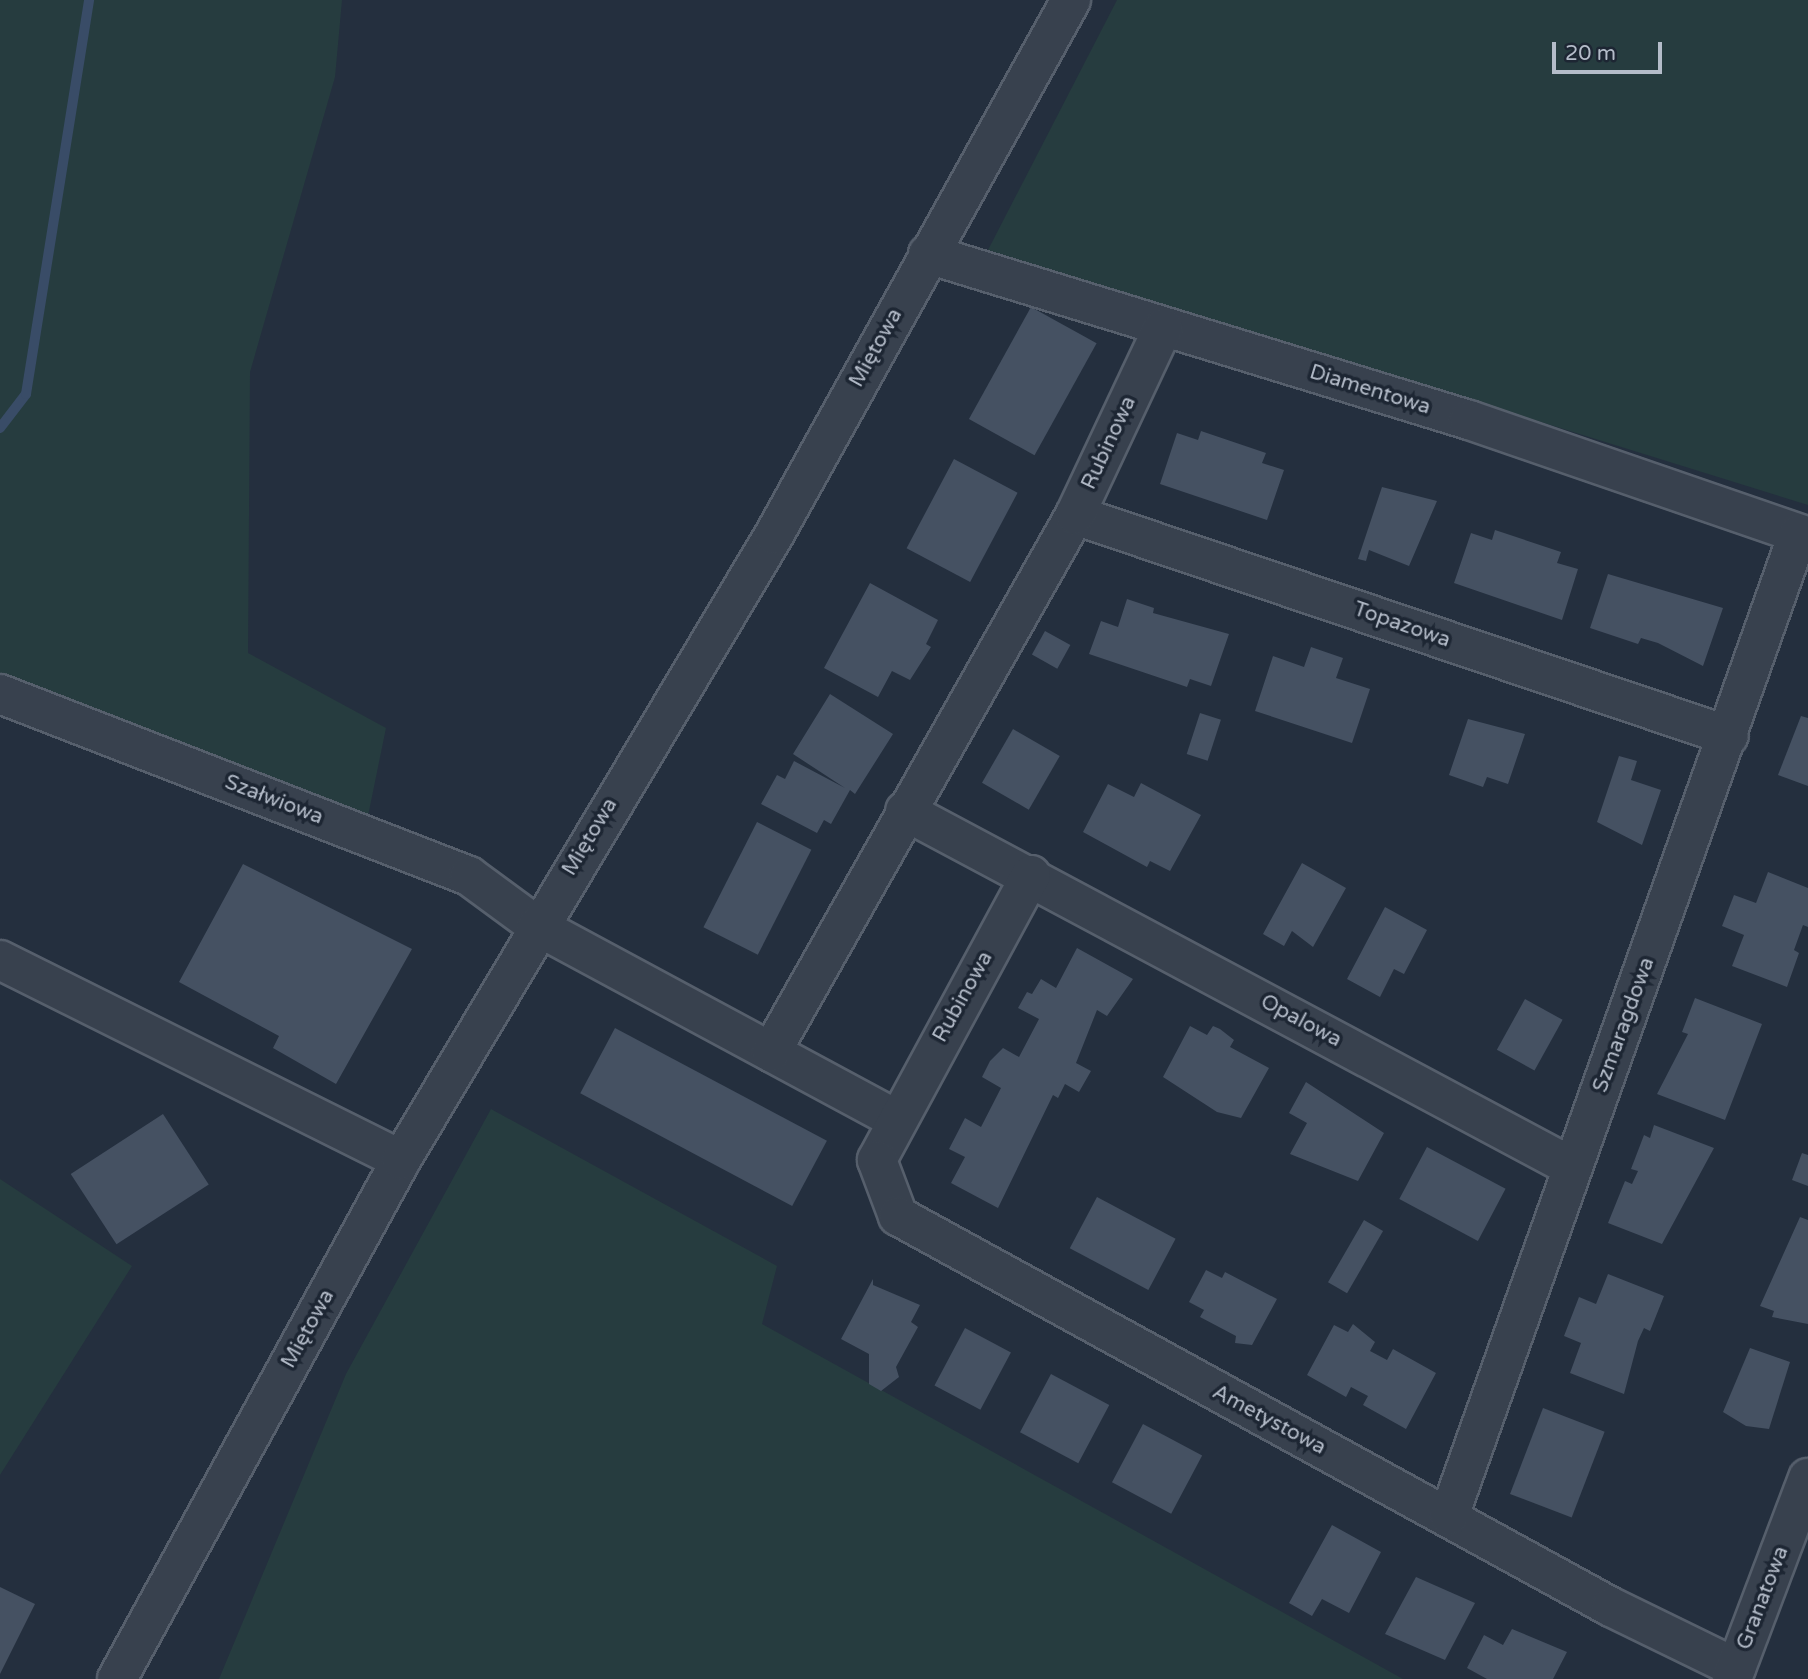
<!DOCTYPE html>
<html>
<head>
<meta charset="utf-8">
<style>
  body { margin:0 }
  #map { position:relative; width:1808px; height:1679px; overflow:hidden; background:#242f3e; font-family:"Varela Round",sans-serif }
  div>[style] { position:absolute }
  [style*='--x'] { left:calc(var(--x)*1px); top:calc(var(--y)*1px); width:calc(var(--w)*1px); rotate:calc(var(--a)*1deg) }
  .green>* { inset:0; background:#263c3f }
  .stream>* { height:10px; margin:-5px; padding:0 5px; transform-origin:5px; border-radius:5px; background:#394c67 }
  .building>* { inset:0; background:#455162; transform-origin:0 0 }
  .roads { filter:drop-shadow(2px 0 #565f6c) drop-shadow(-2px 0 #565f6c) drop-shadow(0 2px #565f6c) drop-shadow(0 -2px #565f6c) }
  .minor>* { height:38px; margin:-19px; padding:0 19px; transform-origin:19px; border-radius:19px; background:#38414e }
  span { translate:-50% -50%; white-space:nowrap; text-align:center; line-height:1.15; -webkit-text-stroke:7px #1d2633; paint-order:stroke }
  .street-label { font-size:21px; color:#b4bcc9 }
  .scale { position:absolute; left:1552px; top:42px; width:110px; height:32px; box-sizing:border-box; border:4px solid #b4bcc9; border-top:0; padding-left:9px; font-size:21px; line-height:24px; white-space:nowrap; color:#b4bcc9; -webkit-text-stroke:5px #1d2633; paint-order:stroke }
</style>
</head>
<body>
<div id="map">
  <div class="green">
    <i style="clip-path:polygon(0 0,342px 0,335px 77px,250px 372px,248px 653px,386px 728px,367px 821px,0 681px)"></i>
    <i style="clip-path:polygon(1117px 0,1808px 0,1808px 505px,988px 250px)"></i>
    <i style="clip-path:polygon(491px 1109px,777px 1266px,762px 1324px,1403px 1679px,219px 1679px,346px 1374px)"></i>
    <i style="clip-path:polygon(0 1179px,132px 1266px,0 1475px)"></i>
  </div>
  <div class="stream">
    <i style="--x:0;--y:428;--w:43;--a:-52.6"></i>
    <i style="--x:26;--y:394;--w:399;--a:-80.9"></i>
  </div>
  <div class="building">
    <i style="left:1031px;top:307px;width:75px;height:128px;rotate:29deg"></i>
    <i style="clip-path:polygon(1201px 431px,1266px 453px,1262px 463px,1284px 470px,1267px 520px,1160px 484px,1177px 433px,1198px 440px)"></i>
    <i style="left:954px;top:459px;width:72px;height:101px;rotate:28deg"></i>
    <i style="clip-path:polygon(1382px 487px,1437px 501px,1409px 566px,1369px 550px,1366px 561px,1358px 559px)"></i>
    <i style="clip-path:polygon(1495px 530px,1561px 552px,1557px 563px,1578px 569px,1562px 620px,1454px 583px,1471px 533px,1492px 540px)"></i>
    <i style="clip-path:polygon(1608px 574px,1723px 608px,1703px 666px,1658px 643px,1641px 638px,1638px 644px,1590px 628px)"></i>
    <i style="clip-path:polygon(870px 583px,938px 620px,926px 644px,931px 647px,910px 680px,892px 671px,878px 697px,824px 668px)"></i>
    <i style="clip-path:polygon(1127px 599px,1154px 608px,1153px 613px,1229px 634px,1211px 686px,1190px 679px,1187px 687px,1089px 654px,1101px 621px,1118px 627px)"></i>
    <i style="left:1045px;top:631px;width:29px;height:27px;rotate:29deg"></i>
    <i style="clip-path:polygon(1311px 647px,1343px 658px,1336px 678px,1370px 689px,1352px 743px,1255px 711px,1273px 656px,1304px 667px)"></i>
    <i style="clip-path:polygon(830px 694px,893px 734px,855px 794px,850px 790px,831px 824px,824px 820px,817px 833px,761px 804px,777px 775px,785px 779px,794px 761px,845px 788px,793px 754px)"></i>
    <i style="left:1200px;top:713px;width:22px;height:43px;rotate:18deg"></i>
    <i style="clip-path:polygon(1801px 716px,1808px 718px,1808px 786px,1778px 775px)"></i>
    <i style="clip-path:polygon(1468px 719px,1525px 734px,1508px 784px,1487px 777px,1483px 787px,1449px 775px)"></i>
    <i style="left:1013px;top:729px;width:54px;height:62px;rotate:30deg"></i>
    <i style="clip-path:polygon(1619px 756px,1637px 761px,1631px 780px,1661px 790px,1642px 845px,1597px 822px)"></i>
    <i style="clip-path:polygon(1141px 783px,1201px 815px,1170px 871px,1150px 861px,1147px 867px,1083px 832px,1108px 784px,1134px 797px)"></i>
    <i style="left:757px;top:822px;width:61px;height:118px;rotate:27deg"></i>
    <i style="clip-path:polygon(1302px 863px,1346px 888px,1313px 947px,1292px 931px,1284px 946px,1263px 934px)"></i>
    <i style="clip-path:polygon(243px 864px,412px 949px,336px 1084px,273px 1048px,279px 1036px,179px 982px)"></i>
    <i style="clip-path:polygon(1768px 872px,1808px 888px,1808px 927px,1803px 925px,1794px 950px,1799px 953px,1787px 987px,1732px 966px,1744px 935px,1722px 926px,1734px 895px,1756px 903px)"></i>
    <i style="clip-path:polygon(1385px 907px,1427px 930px,1404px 974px,1394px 969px,1380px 997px,1347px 979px)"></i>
    <i style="clip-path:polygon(1077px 948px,1133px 979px,1107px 1016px,1097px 1010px,1076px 1063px,1091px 1071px,1079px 1092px,1065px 1084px,1058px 1098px,1053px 1095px,998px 1208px,951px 1183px,965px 1157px,949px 1149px,965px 1118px,981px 1127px,1001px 1088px,982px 1077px,990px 1061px,1003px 1048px,1019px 1057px,1039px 1019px,1018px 1008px,1027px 992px,1032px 994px,1041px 979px,1056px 988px)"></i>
    <i style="clip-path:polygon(1695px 998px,1762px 1024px,1725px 1120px,1657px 1094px,1688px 1034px,1682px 1032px)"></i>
    <i style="left:1525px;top:999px;width:43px;height:58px;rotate:29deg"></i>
    <i style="clip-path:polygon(1190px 1026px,1207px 1035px,1213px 1026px,1220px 1029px,1234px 1040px,1230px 1047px,1269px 1068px,1241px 1118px,1217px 1112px,1163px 1077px)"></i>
    <i style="left:615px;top:1028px;width:240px;height:74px;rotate:28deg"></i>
    <i style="clip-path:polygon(1306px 1082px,1384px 1133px,1358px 1181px,1290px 1154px,1307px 1123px,1289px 1113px)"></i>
    <i style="left:163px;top:1114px;width:84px;height:110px;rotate:57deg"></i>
    <i style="clip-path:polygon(1654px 1125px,1714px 1148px,1662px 1244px,1608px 1223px,1625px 1181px,1632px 1184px,1638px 1171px,1631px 1169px,1644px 1135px,1650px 1138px)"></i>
    <i style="left:1427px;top:1147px;width:89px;height:59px;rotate:28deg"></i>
    <i style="clip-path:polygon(1802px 1153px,1808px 1155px,1808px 1186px,1792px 1180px)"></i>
    <i style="left:1097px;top:1197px;width:89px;height:58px;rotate:28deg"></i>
    <i style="clip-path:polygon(1800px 1217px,1808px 1220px,1808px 1324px,1772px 1317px,1774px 1311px,1760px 1306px)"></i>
    <i style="left:1364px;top:1220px;width:22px;height:72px;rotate:30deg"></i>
    <i style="clip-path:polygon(1206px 1270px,1222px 1278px,1225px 1272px,1277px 1299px,1252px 1345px,1235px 1343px,1236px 1336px,1200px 1317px,1204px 1310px,1189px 1302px)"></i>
    <i style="clip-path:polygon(1608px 1274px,1664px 1296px,1650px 1331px,1644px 1328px,1638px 1341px,1624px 1394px,1570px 1373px,1581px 1343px,1564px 1336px,1579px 1297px,1596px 1304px)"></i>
    <i style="clip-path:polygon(873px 1279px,873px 1285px,920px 1305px,911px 1322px,918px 1327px,896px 1367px,899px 1377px,881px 1391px,869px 1384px,869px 1354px,841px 1339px)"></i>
    <i style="clip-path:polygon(1353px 1324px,1375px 1342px,1370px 1351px,1387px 1360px,1393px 1349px,1436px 1373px,1406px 1429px,1363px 1405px,1368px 1396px,1351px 1387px,1346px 1397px,1307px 1375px,1334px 1325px,1348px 1332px)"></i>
    <i style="left:965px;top:1328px;width:52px;height:65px;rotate:28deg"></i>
    <i style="clip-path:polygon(1750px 1348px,1790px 1362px,1769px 1429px,1746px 1426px,1723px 1412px)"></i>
    <i style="left:1051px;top:1374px;width:66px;height:66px;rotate:28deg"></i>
    <i style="left:1543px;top:1408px;width:66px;height:92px;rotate:21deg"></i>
    <i style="left:1143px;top:1424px;width:67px;height:66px;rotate:28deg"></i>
    <i style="clip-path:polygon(1332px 1525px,1381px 1552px,1349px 1613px,1322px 1599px,1312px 1616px,1289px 1603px)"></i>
    <i style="clip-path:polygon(1416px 1577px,1475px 1603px,1445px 1660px,1385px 1634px)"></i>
    <i style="clip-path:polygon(0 1587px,35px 1604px,0 1674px)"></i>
    <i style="clip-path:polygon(1512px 1629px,1567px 1652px,1553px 1679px,1487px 1679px,1467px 1668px,1484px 1635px,1503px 1645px)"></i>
  </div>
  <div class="roads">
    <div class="minor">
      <i style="--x:928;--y:254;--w:566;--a:17.06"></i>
      <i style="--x:1469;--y:420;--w:359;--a:19"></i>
      <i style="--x:1075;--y:515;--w:690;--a:18.67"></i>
      <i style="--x:0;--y:694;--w:503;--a:21.21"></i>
      <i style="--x:469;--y:876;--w:84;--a:36.3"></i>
      <i style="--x:537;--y:926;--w:408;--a:28.3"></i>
      <i style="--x:905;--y:811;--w:756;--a:28.09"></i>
      <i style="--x:1031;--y:875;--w:324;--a:118.4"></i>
      <i style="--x:877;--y:1160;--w:60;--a:69.4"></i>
      <i style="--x:898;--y:1216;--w:813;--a:28.74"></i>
      <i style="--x:1611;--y:1607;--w:139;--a:26"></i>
      <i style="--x:0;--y:960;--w:448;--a:26.5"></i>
      <i style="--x:771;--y:1052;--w:617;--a:-60.49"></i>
      <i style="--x:1075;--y:515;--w:207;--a:-64.8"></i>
      <i style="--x:1449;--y:1516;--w:1042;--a:-70.43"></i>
      <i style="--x:117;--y:1679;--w:592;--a:-61.31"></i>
      <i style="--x:401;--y:1160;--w:728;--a:-59.17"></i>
      <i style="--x:774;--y:535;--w:612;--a:-60.96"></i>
      <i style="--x:1732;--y:1679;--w:215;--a:-69.3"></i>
    </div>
  </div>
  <div class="street-label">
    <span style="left:876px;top:348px;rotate:-61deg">Miętowa</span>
    <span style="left:1370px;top:390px;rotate:17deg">Diamentowa</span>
    <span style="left:1109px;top:443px;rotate:-65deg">Rubinowa</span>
    <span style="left:1402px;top:625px;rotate:19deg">Topazowa</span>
    <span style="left:274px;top:800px;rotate:21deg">Szałwiowa</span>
    <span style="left:590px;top:837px;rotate:-59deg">Miętowa</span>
    <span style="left:963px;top:997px;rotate:-61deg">Rubinowa</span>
    <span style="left:1301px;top:1021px;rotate:28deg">Opalowa</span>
    <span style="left:1624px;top:1025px;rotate:-70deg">Szmaragdowa</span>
    <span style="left:308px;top:1329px;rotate:-61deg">Miętowa</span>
    <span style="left:1269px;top:1420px;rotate:28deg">Ametystowa</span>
    <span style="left:1763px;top:1598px;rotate:-69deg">Granatowa</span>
  </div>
  <div class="scale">20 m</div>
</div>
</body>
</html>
